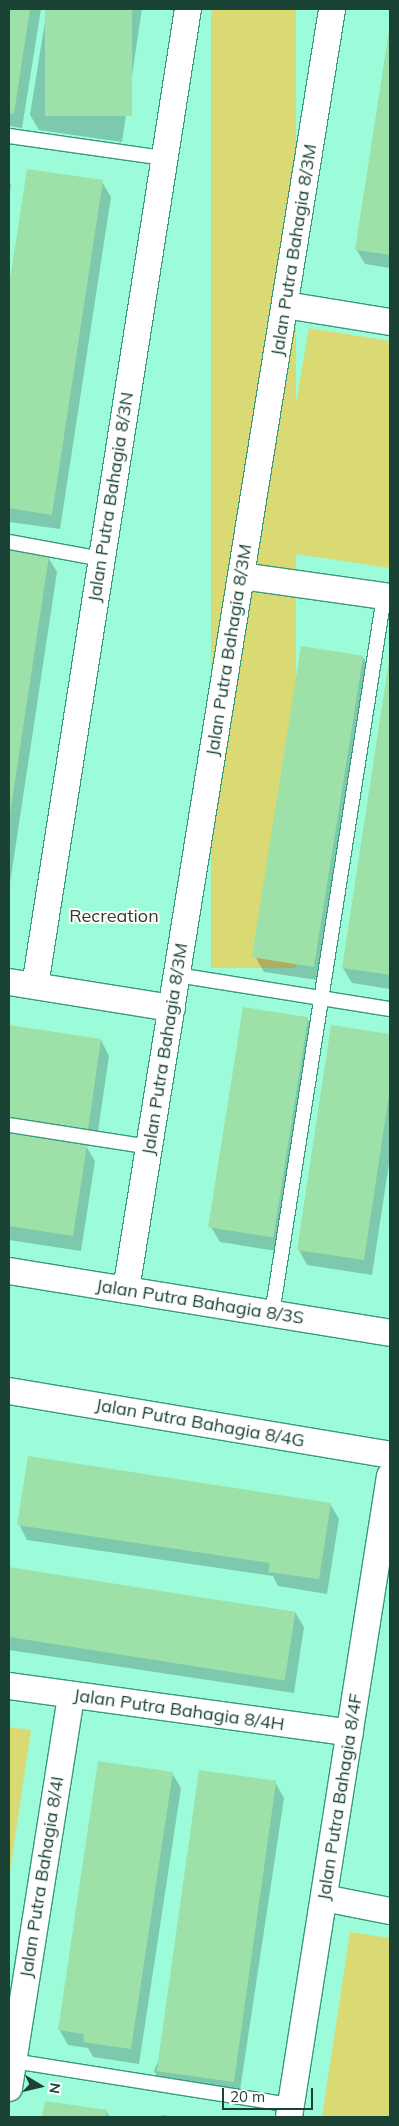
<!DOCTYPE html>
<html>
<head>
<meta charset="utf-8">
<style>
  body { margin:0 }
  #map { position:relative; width:399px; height:2126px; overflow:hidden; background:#9cfcd9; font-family:Mulish,sans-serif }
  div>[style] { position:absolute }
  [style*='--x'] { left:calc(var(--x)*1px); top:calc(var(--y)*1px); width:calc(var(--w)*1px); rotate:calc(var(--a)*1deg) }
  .green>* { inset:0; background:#dada74; transform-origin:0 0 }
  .shadow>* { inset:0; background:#0003 }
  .building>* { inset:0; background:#9de1a8; transform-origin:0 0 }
  .roads { filter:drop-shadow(1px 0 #369a7b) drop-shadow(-1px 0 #369a7b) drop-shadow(0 1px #369a7b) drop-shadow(0 -1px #369a7b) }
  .lane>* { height:14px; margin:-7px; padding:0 7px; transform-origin:7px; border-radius:7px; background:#fff }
  .street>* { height:26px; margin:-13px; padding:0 13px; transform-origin:13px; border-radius:13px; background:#fff }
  span { translate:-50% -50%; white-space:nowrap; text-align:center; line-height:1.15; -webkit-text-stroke:4px #fff; paint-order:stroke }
  .street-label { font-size:18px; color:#1a4335 }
  .park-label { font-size:18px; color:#393a21 }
  .frame { position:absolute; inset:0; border:10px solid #1a4335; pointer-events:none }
  .north { position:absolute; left:15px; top:2061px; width:50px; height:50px; -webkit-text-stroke:4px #fff; paint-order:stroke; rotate:99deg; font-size:14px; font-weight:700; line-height:20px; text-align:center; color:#1a4335 }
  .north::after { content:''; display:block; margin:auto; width:18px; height:22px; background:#1a4335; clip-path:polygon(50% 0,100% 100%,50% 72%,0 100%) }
  .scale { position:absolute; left:222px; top:2088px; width:91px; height:22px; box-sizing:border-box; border:2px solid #1a4335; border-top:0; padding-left:6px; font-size:15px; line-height:18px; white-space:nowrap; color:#1a4335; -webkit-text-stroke:4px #fff; paint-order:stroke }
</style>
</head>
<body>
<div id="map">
  <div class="green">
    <i style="left:211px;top:9px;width:85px;height:959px"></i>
    <i style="clip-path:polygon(309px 328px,390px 341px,390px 568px,296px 554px,274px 531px)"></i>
    <i style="clip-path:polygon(9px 1727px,31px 1730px,9px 1878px)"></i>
    <i style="clip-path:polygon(350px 1932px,390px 1938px,390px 2117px,322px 2117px)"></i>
  </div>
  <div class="shadow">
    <i style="clip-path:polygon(9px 9px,41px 9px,22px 128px,9px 126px)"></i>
    <i style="clip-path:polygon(47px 9px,142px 9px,122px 142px,39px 130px,30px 115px)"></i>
    <i style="clip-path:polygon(390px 26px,390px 268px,365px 264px,356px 249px)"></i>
    <i style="clip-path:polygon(28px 170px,102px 182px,111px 197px,60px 529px,9px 522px,9px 295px)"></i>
    <i style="clip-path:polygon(9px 180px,11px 185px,9px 201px)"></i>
    <i style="clip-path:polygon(9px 551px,48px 557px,57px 572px,9px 890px)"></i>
    <i style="clip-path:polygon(363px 657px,371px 672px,324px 981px,264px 972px,255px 956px)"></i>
    <i style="clip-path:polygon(390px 662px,390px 989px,352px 983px,343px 968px)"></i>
    <i style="clip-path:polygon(307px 1018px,316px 1033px,283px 1252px,220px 1242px,211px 1227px)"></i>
    <i style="clip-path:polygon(332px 1026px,390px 1035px,390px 1157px,372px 1275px,307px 1265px,299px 1250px)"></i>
    <i style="clip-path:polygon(9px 1027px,101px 1040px,109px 1056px,96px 1145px,9px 1132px)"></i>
    <i style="clip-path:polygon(9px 1134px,86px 1146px,95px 1161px,81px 1251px,9px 1240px)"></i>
    <i style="clip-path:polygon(330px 1504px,339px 1519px,327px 1594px,278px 1586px,273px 1576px,27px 1540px,19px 1524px)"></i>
    <i style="clip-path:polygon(9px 1569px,295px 1612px,304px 1627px,294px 1693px,9px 1650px)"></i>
    <i style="clip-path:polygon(172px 1773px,181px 1788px,139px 2064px,93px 2057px,88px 2048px,68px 2045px,59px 2029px)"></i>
    <i style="clip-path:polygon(275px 1782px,284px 1798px,239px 2097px,163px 2086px,154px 2071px)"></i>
    <i style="clip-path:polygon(46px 2102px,107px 2112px,110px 2117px,43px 2117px)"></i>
    <i style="clip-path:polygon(162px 2115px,178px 2117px,162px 2117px)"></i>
  </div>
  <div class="building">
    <i style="clip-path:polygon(9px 9px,30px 9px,14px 114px,9px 113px)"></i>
    <i style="left:45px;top:9px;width:87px;height:107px"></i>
    <i style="clip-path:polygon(390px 25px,390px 255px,355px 250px)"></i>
    <i style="clip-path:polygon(27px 169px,103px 180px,52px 515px,9px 508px,9px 286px)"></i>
    <i style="clip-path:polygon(9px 550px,49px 556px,10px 814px,9px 814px)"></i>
    <i style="left:301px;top:646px;width:63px;height:315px;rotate:9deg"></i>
    <i style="clip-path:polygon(389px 660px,390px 661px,390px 975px,342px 968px)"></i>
    <i style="left:243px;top:1007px;width:66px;height:223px;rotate:9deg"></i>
    <i style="clip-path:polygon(9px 1025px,101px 1039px,88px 1130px,9px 1118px)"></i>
    <i style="clip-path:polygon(331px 1025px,390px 1034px,390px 1089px,364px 1260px,297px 1250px)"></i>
    <i style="clip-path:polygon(9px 1133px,87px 1145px,73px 1236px,9px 1226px)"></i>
    <i style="clip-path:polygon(28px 1456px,331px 1503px,319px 1579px,268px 1572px,270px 1563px,17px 1525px)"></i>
    <i style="left:9px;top:1567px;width:290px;height:69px;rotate:9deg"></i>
    <i style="clip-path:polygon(98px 1761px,173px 1772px,131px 2049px,83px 2042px,84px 2034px,58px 2030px)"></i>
    <i style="left:199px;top:1770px;width:78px;height:304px;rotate:8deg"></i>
    <i style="clip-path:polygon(45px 2101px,107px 2110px,106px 2117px,42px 2117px)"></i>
  </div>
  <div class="roads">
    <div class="lane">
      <i style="--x:9;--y:136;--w:157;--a:8.1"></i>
      <i style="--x:9;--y:542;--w:95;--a:10.4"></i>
      <i style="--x:177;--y:975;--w:216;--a:9.1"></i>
      <i style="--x:9;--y:1125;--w:143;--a:8.9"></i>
      <i style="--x:272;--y:1314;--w:727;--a:-81.13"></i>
      <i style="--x:13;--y:2061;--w:281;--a:9"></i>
    </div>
    <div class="street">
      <i style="--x:285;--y:305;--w:106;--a:9.2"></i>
      <i style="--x:241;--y:576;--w:150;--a:8"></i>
      <i style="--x:9;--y:982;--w:165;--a:9.1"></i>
      <i style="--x:35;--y:986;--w:989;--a:-81.1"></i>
      <i style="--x:9;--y:1271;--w:386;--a:9.2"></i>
      <i style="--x:126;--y:1290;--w:1297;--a:-80.86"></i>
      <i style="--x:9;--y:1391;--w:386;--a:9.5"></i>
      <i style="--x:9;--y:1686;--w:344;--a:7.8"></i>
      <i style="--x:324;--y:1898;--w:67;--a:11.1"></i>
      <i style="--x:9;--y:2088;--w:398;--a:-81"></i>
      <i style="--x:289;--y:2117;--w:649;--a:-81.05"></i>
    </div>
  </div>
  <div class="street-label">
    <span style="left:294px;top:250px;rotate:-81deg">Jalan Putra Bahagia 8/3M</span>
    <span style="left:111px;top:497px;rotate:-81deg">Jalan Putra Bahagia 8/3N</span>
    <span style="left:229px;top:650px;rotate:-81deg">Jalan Putra Bahagia 8/3M</span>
    <span style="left:165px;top:1049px;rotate:-81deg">Jalan Putra Bahagia 8/3M</span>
    <span style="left:200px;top:1302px;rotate:9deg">Jalan Putra Bahagia 8/3S</span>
    <span style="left:200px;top:1423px;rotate:10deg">Jalan Putra Bahagia 8/4G</span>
    <span style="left:179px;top:1710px;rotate:8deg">Jalan Putra Bahagia 8/4H</span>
    <span style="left:340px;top:1797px;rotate:-81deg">Jalan Putra Bahagia 8/4F</span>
    <span style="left:42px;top:1877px;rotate:-81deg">Jalan Putra Bahagia 8/4I</span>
  </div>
  <div class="park-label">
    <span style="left:114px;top:916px">Recreation</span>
  </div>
  <div class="frame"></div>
  <div class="north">N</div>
  <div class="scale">20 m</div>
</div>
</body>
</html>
